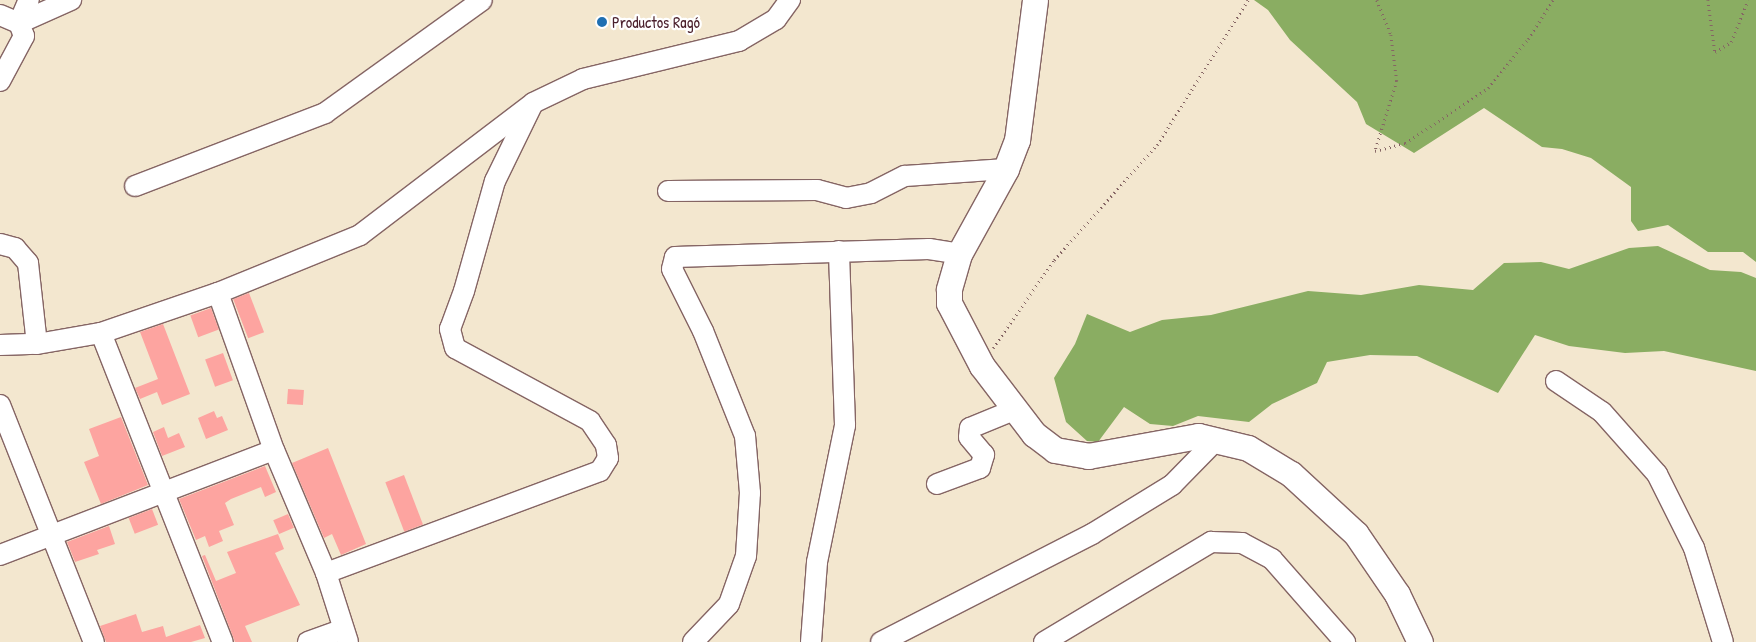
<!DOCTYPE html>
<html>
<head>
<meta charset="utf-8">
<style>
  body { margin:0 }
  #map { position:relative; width:1756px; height:642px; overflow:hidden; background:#f3e7cf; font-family:"Patrick Hand",sans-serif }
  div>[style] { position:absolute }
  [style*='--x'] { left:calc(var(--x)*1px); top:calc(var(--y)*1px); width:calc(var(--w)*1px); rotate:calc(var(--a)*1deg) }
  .forest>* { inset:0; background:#8aad62 }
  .building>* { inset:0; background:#fda4a0; transform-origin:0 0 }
  .path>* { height:2.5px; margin-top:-1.25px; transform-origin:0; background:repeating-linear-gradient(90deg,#856564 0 1px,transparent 0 5px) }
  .roads { filter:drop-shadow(1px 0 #856564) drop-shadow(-1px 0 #856564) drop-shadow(0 1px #856564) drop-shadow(0 -1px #856564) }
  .minor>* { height:20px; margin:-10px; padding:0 10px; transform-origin:10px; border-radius:10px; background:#fff }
  .major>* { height:25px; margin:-12.5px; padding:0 12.5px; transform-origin:12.5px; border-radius:12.5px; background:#fff }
  .dots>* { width:14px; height:14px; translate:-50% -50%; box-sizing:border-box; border:2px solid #fff; border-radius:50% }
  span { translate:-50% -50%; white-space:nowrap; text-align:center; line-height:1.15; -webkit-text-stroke:4.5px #fff; paint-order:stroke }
  .poi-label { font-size:16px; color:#4a1f2b }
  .left { translate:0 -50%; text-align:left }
</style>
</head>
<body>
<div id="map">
  <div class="forest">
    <i style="clip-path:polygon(1254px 0,1756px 0,1756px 262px,1743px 252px,1708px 252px,1668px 225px,1638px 231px,1631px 221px,1631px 187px,1591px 158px,1562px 149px,1542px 147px,1484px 108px,1414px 153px,1366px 124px,1357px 102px,1290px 40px,1268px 10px)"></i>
    <i style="clip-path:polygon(1658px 246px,1710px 270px,1741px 272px,1756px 278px,1756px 371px,1664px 351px,1625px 353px,1569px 346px,1535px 335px,1498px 393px,1417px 356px,1370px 355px,1327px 362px,1317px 383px,1272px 404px,1249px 422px,1198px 416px,1173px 426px,1150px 424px,1124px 407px,1098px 442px,1087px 441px,1066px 422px,1054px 378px,1075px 344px,1087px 314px,1130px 332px,1162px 320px,1211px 315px,1308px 291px,1361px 295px,1419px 285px,1473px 290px,1504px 263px,1541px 262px,1569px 269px,1629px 248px)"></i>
  </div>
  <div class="building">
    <i style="left:249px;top:293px;width:42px;height:17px;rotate:69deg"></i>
    <i style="left:211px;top:308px;width:23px;height:22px;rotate:70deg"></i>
    <i style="clip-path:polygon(163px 324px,190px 394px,162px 405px,157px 392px,140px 399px,135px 388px,158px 379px,140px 332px)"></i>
    <i style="left:223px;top:353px;width:29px;height:19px;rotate:70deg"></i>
    <i style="left:288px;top:389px;width:16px;height:15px;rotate:4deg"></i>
    <i style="clip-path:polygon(214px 411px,217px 418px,222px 416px,228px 430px,206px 439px,198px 418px)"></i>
    <i style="clip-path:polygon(121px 417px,148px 485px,101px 504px,84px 462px,99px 456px,89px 429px)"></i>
    <i style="clip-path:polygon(164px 427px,168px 438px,179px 433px,185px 447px,162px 456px,153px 432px)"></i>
    <i style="clip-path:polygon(328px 448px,366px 544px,341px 555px,332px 534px,324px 538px,292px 463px)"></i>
    <i style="clip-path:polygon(265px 466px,276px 492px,265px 497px,261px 487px,231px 499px,225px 503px,234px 525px,219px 531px,223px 541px,209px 547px,205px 536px,196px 540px,179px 499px)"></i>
    <i style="left:404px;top:475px;width:53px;height:20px;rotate:69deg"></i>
    <i style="left:152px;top:509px;width:17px;height:25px;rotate:69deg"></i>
    <i style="left:288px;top:514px;width:15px;height:16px;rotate:67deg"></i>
    <i style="clip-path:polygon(109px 526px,115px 544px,97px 550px,99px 554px,75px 562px,67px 542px)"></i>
    <i style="clip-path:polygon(278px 534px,284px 549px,275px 553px,300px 605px,245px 626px,252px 642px,235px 642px,202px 556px,205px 555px,216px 581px,236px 573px,227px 552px)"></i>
    <i style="clip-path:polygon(136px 614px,142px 632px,163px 626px,166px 637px,200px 625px,205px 638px,191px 642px,106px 642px,100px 626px)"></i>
  </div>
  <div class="path">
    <i style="--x:1377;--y:0;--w:38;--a:68"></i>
    <i style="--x:1391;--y:35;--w:46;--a:82.6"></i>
    <i style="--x:1397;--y:81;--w:73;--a:107.4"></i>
    <i style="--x:1375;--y:151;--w:31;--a:-15"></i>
    <i style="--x:1405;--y:143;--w:100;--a:-33.5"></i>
    <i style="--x:1488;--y:88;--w:63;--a:-50.8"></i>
    <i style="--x:1528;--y:39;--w:46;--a:-57.3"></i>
    <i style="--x:1708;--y:0;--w:52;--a:82.3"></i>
    <i style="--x:1715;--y:52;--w:19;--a:-32"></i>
    <i style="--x:1731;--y:42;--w:45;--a:-68"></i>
    <i style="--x:993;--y:348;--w:107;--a:-55.3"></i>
    <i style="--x:1054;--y:260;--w:154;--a:-48.2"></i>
    <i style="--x:1157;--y:145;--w:171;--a:-57.9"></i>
  </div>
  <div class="roads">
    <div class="minor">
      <i style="--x:0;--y:15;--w:21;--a:23"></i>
      <i style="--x:19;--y:23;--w:14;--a:69"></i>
      <i style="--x:24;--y:36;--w:51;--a:118.1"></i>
      <i style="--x:19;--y:23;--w:57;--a:-23.9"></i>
      <i style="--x:19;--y:23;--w:25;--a:-67"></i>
      <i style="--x:135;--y:186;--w:204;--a:-21"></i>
      <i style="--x:325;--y:113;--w:193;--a:-35.7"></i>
      <i style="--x:668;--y:191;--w:149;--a:-0.4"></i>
      <i style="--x:817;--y:190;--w:30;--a:15"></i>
      <i style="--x:846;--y:198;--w:25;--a:-11"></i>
      <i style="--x:871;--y:193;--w:38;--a:-27"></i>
      <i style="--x:905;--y:176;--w:101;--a:-4"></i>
      <i style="--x:0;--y:244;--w:16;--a:15"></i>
      <i style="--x:15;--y:248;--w:20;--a:49"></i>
      <i style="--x:28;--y:263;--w:81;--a:83.7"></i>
      <i style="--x:218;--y:293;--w:167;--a:70.4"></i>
      <i style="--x:274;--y:450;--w:134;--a:67.1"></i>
      <i style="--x:326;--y:573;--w:72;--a:72.3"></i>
      <i style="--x:101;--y:333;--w:332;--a:68.5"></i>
      <i style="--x:0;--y:345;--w:37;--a:-2"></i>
      <i style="--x:37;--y:344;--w:65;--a:-9.8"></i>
      <i style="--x:101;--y:333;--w:124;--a:-18.9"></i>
      <i style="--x:218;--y:293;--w:153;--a:-22.2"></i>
      <i style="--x:360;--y:235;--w:218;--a:-37.3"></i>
      <i style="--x:533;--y:103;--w:55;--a:-25.6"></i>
      <i style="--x:583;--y:79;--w:161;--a:-13.7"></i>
      <i style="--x:739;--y:41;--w:43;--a:-30.7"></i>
      <i style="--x:776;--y:19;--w:24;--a:-54"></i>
      <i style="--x:1556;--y:381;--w:55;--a:34"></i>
      <i style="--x:1602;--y:412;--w:83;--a:48.4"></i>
      <i style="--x:1657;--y:474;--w:83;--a:63.4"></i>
      <i style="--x:1694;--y:548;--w:98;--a:72.9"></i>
      <i style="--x:0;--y:405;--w:255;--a:68.4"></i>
      <i style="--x:937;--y:484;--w:46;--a:-20.4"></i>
      <i style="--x:980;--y:468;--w:14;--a:-73"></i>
      <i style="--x:984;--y:455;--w:23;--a:-130"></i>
      <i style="--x:969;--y:437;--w:9;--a:-84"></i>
      <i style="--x:970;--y:428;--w:48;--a:-22.2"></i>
      <i style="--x:0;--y:555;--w:293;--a:-21"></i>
      <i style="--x:326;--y:573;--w:292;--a:-20.4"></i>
      <i style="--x:600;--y:471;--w:15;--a:-58"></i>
      <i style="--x:608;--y:458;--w:13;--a:-99"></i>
      <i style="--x:606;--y:445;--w:29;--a:-124"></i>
      <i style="--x:590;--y:421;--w:153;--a:-151.6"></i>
      <i style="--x:455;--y:348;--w:20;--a:-105"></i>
      <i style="--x:450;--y:329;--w:40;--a:-69.8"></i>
      <i style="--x:464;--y:291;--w:114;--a:-74.3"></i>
      <i style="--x:495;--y:181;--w:85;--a:-64"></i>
      <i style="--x:308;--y:642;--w:37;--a:-20"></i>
      <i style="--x:693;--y:642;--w:52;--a:-46.5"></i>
      <i style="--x:729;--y:604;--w:51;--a:-70.5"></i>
      <i style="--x:746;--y:556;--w:63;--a:-86.4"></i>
      <i style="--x:750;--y:493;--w:57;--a:-95"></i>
      <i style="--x:745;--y:436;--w:113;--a:-111.8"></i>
      <i style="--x:703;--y:331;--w:69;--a:-116.6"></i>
      <i style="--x:672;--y:269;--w:12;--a:-76"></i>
      <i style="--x:675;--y:257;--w:254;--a:-1.8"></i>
      <i style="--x:929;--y:249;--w:30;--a:9"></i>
      <i style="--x:811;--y:642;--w:80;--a:-85.7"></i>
      <i style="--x:817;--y:562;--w:140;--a:-78.4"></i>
      <i style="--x:845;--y:425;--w:174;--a:-92"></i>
      <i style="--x:881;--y:642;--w:237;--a:-27.1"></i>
      <i style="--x:1092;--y:534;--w:94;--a:-31.5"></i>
      <i style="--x:1172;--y:485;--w:64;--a:-45.6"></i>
      <i style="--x:1044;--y:642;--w:195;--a:-30.9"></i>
      <i style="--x:1211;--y:542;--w:31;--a:2"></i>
      <i style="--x:1242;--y:543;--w:34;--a:28"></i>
      <i style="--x:1272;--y:559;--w:111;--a:48.7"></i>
    </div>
    <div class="major">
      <i style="--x:1035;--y:0;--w:141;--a:97.3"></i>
      <i style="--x:1017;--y:140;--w:31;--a:111"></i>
      <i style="--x:1006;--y:169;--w:97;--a:118.9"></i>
      <i style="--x:959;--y:254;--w:37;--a:106"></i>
      <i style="--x:949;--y:290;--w:13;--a:90"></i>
      <i style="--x:949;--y:303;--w:71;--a:62.4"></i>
      <i style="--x:982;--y:366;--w:86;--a:52.6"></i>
      <i style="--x:1034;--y:434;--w:26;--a:37"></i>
      <i style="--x:1055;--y:450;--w:34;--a:10"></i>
      <i style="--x:1088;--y:456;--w:112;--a:-10.3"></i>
      <i style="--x:1198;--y:436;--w:51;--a:13.5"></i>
      <i style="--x:1248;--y:448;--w:50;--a:31.2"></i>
      <i style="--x:1291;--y:474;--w:88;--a:42.7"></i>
      <i style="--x:1356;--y:534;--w:73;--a:55.7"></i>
      <i style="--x:1397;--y:594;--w:53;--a:64.4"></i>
    </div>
  </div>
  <div class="dots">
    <i style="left:602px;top:22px;background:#1f6fb2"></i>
  </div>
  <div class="poi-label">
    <span class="left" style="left:612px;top:22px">Productos Ragó</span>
  </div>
</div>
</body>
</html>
